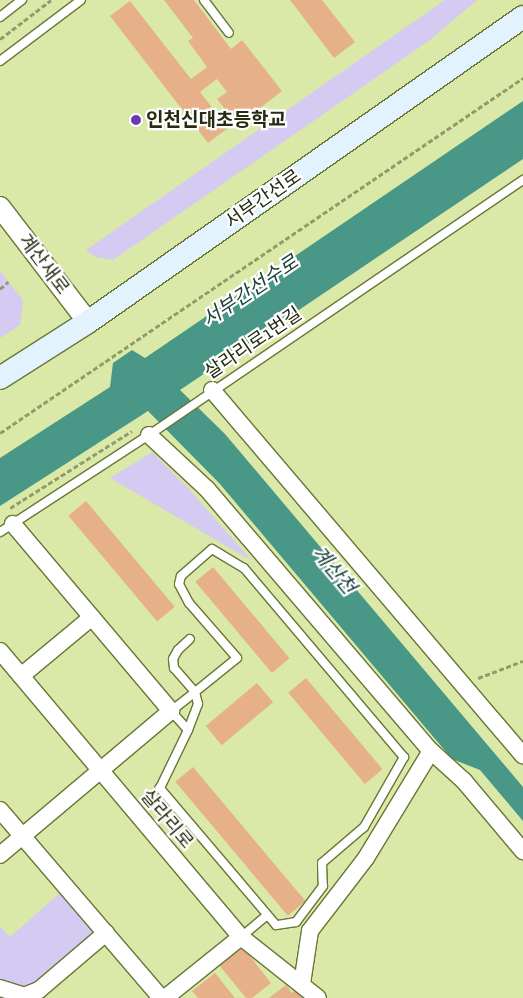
<!DOCTYPE html>
<html>
<head>
<meta charset="utf-8">
<style>
  body { margin:0 }
  #map { position:relative; width:523px; height:998px; overflow:hidden; background:#dae9a7; font-family:"Zilla Slab","Noto Sans KR",serif }
  div>[style] { position:absolute }
  [style*='--x'] { left:calc(var(--x)*1px); top:calc(var(--y)*1px); width:calc(var(--w)*1px); rotate:calc(var(--a)*1deg) }
  .green>* { inset:0; background:#d5caf1 }
  .water>* { inset:0; background:#489787 }
  .building>* { inset:0; background:#e6b189; transform-origin:0 0 }
  .path>* { height:2.5px; margin-top:-1.25px; transform-origin:0; background:repeating-linear-gradient(90deg,#919c6a 0 5px,transparent 0 7.5px) }
  .roads { filter:drop-shadow(1px 0 #697637) drop-shadow(-1px 0 #697637) drop-shadow(0 1px #697637) drop-shadow(0 -1px #697637) }
  .service>* { height:8px; margin:-4px; padding:0 4px; transform-origin:4px; border-radius:4px; background:#fff }
  .minor>* { height:16px; margin:-8px; padding:0 8px; transform-origin:8px; border-radius:8px; background:#fff }
  .tertiary>* { height:20px; margin:-10px; padding:0 10px; transform-origin:10px; border-radius:10px; background:#fff }
  .secondary>* { height:22px; margin:-11px; padding:0 11px; transform-origin:11px; border-radius:11px; background:#e3f3fe }
  .dots>* { width:14px; height:14px; translate:-50% -50%; box-sizing:border-box; border:2px solid #fff; border-radius:50% }
  span { translate:-50% -50%; white-space:nowrap; text-align:center; line-height:1.15; -webkit-text-stroke:4.5px #fff; paint-order:stroke }
  .poi-label { font-size:19px; color:#262b11; font-weight:700 }
  .left { translate:0 -50%; text-align:left }
  .street-label { font-size:19px; color:#262b11 }
  .water-label { font-size:20px; color:#1c413a; font-style:italic }
</style>
</head>
<body>
<div id="map">
  <div class="green">
    <i style="clip-path:polygon(445px 0,477px 0,430px 40px,113px 260px,95px 257px,86px 250px)"></i>
    <i style="clip-path:polygon(0 271px,23px 300px,20px 325px,0 338px)"></i>
    <i style="clip-path:polygon(152px 452px,190px 490px,252px 561px,110px 478px)"></i>
    <i style="clip-path:polygon(62px 891px,97px 932px,33px 987px,23px 987px,0 979px,0 926px,10px 937px)"></i>
  </div>
  <div class="water">
    <i style="clip-path:polygon(523px 101px,523px 159px,180px 390px,225px 434px,523px 787px,523px 821px,480px 770px,452px 759px,220px 484px,148px 411px,0 506px,0 458px,110px 387px,113px 363px,132px 350px,145px 358px)"></i>
  </div>
  <div class="building">
    <i style="clip-path:polygon(evenodd,164px 0,194px 0,231px 49px,242px 40px,282px 91px,237px 126px,232px 119px,225px 124px,228px 128px,208px 143px,110px 16px,130px 1px,191px 79px,207px 67px,188px 41px,193px 38px,164px 0,217px 79px,227px 92px,217px 99px,225px 109px,218px 115px,200px 92px,217px 79px)"></i>
    <i style="clip-path:polygon(290px 0,322px 0,355px 42px,334px 58px)"></i>
    <i style="left:86px;top:501px;width:138px;height:23px;rotate:50deg"></i>
    <i style="left:213px;top:567px;width:119px;height:23px;rotate:50deg"></i>
    <i style="left:306px;top:678px;width:119px;height:23px;rotate:50deg"></i>
    <i style="left:257px;top:683px;width:25px;height:67px;rotate:50deg"></i>
    <i style="left:193px;top:767px;width:175px;height:23px;rotate:50deg"></i>
    <i style="clip-path:polygon(243px 947px,271px 983px,252px 998px,246px 998px,219px 965px)"></i>
    <i style="clip-path:polygon(215px 973px,235px 998px,198px 998px,192px 991px)"></i>
    <i style="clip-path:polygon(286px 985px,292px 993px,297px 989px,304px 998px,269px 998px)"></i>
  </div>
  <div class="path">
    <i style="--x:0;--y:39;--w:64;--a:-37.4"></i>
    <i style="--x:0;--y:289;--w:11;--a:-41"></i>
    <i style="--x:0;--y:433;--w:632;--a:-34.17"></i>
    <i style="--x:10;--y:508;--w:144;--a:-32.3"></i>
    <i style="--x:478;--y:678;--w:48;--a:-20.7"></i>
  </div>
  <div class="roads">
    <div class="service">
      <i style="--x:204;--y:0;--w:41;--a:52.9"></i>
      <i style="--x:0;--y:17;--w:28;--a:-38"></i>
      <i style="--x:0;--y:61;--w:101;--a:-37"></i>
      <i style="--x:0;--y:532;--w:178;--a:-33.1"></i>
      <i style="--x:149;--y:435;--w:453;--a:-34.3"></i>
      <i style="--x:188;--y:730;--w:28;--a:-69"></i>
      <i style="--x:198;--y:704;--w:12;--a:-104"></i>
      <i style="--x:195;--y:692;--w:54;--a:-39"></i>
      <i style="--x:237;--y:658;--w:73;--a:-131.1"></i>
      <i style="--x:189;--y:603;--w:21;--a:-118"></i>
      <i style="--x:179;--y:584;--w:8;--a:-76"></i>
      <i style="--x:181;--y:576;--w:41;--a:-41.1"></i>
      <i style="--x:212;--y:549;--w:37;--a:31"></i>
      <i style="--x:244;--y:568;--w:248;--a:49.8"></i>
      <i style="--x:404;--y:757;--w:81;--a:119.7"></i>
      <i style="--x:364;--y:827;--w:55;--a:139.4"></i>
      <i style="--x:322;--y:863;--w:23;--a:88"></i>
      <i style="--x:323;--y:886;--w:45;--a:126.9"></i>
      <i style="--x:296;--y:922;--w:20;--a:171"></i>
      <i style="--x:276;--y:925;--w:180;--a:-130.3"></i>
      <i style="--x:160;--y:788;--w:64;--a:-64.2"></i>
      <i style="--x:188;--y:730;--w:25;--a:-132"></i>
      <i style="--x:171;--y:711;--w:31;--a:-38"></i>
      <i style="--x:195;--y:692;--w:32;--a:-131"></i>
      <i style="--x:174;--y:668;--w:9;--a:-96"></i>
      <i style="--x:173;--y:659;--w:10;--a:-61"></i>
      <i style="--x:178;--y:650;--w:16;--a:-43"></i>
      <i style="--x:241;--y:937;--w:34;--a:-40"></i>
    </div>
    <div class="minor">
      <i style="--x:212;--y:390;--w:480;--a:49.6"></i>
      <i style="--x:149;--y:435;--w:79;--a:43"></i>
      <i style="--x:207;--y:489;--w:345;--a:49.5"></i>
      <i style="--x:431;--y:751;--w:125;--a:121.3"></i>
      <i style="--x:366;--y:858;--w:92;--a:127.5"></i>
      <i style="--x:310;--y:931;--w:54;--a:98.6"></i>
      <i style="--x:0;--y:651;--w:374;--a:49.9"></i>
      <i style="--x:241;--y:937;--w:98;--a:38.4"></i>
      <i style="--x:21;--y:676;--w:92;--a:-39.7"></i>
      <i style="--x:431;--y:751;--w:45;--a:42.3"></i>
      <i style="--x:464;--y:781;--w:92;--a:49.9"></i>
      <i style="--x:0;--y:810;--w:248;--a:49.4"></i>
      <i style="--x:0;--y:855;--w:224;--a:-40.1"></i>
      <i style="--x:171;--y:711;--w:245;--a:-130.2"></i>
      <i style="--x:0;--y:988;--w:25;--a:18"></i>
      <i style="--x:24;--y:996;--w:16;--a:-22"></i>
      <i style="--x:39;--y:990;--w:88;--a:-40.4"></i>
      <i style="--x:165;--y:998;--w:97;--a:-38.8"></i>
    </div>
    <div class="tertiary">
      <i style="--x:0;--y:207;--w:145;--a:52.6"></i>
    </div>
    <div class="secondary">
      <i style="--x:0;--y:378;--w:104;--a:-32.5"></i>
      <i style="--x:88;--y:322;--w:531;--a:-35.04"></i>
    </div>
  </div>
  <div class="dots">
    <i style="left:136px;top:120px;background:#6b38af"></i>
  </div>
  <div class="poi-label">
    <span class="left" style="left:146px;top:120px">인천신대초등학교</span>
  </div>
  <div class="street-label">
    <span style="left:263px;top:199px;rotate:-35deg">서부간선로</span>
    <span style="left:44px;top:264px;rotate:53deg">계산새로</span>
    <span style="left:253px;top:343px;rotate:-34deg">살라리로1번길</span>
    <span style="left:167px;top:819px;rotate:50deg">살라리로</span>
  </div>
  <div class="water-label">
    <span style="left:250px;top:291px;rotate:-34deg">서부간선수로</span>
    <span style="left:334px;top:570px;rotate:50deg">계산천</span>
  </div>
</div>
</body>
</html>
